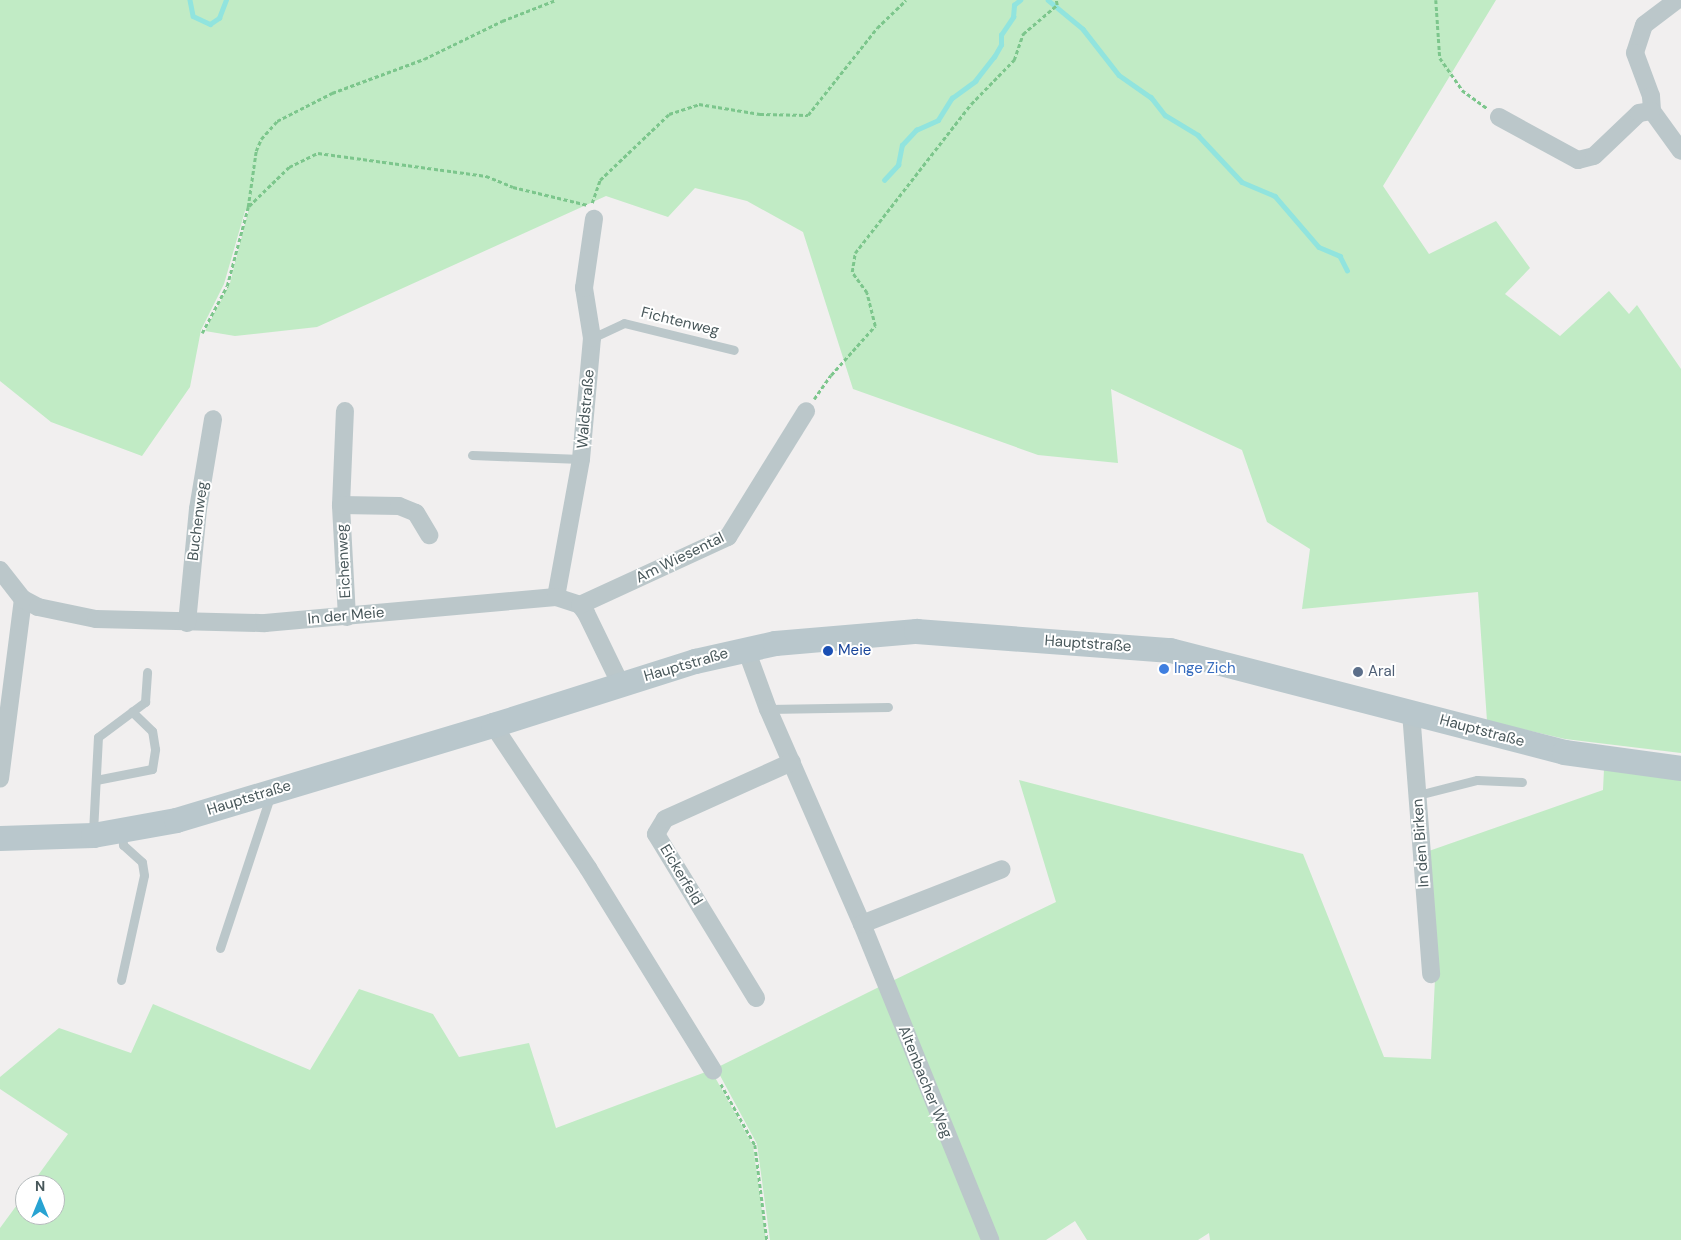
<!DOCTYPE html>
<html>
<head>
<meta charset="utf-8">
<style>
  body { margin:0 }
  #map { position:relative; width:1681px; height:1240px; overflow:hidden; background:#f1efef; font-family:"DM Sans",sans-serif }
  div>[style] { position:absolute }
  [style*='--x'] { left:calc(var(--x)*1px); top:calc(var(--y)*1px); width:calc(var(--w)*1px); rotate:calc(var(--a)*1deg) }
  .green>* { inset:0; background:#c1ebc5 }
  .stream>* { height:4.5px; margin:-2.25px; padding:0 2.25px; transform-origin:2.25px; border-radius:2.25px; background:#91e4de }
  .path>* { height:2.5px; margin-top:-1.25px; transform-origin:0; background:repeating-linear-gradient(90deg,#7cc68c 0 4px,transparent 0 6.5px) }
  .lane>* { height:9px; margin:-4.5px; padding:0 4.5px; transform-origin:4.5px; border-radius:4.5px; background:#bbc7ca }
  .street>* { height:18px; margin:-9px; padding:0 9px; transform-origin:9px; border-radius:9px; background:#bbc7ca }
  .secondary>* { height:25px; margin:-12.5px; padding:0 12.5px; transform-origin:12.5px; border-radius:12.5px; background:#b9c7cc }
  .dots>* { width:14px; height:14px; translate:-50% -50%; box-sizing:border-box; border:2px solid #fff; border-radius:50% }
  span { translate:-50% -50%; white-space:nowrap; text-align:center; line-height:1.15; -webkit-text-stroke:4px #fff; paint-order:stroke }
  .street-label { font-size:15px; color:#48575a }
  .transit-label { font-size:15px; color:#164399 }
  .left { translate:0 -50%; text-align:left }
  .shop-label { font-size:15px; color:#366cbe }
  .service-label { font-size:15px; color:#4e5e75 }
  .north { position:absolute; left:15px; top:1175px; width:50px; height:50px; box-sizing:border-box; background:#fff; border:1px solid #b6bcbd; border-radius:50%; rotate:0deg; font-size:14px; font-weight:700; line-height:20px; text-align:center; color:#48575a }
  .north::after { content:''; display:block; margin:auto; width:18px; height:22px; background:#28a3d2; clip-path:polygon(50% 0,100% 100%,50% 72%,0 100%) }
</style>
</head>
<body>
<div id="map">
  <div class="green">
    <i style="clip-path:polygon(0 0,1496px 0,1383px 186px,1429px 254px,1496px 221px,1530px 268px,1505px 294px,1560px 336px,1609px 291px,1629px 314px,1637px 305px,1681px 369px,1681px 753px,1565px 739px,1487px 721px,1478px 592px,1302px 609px,1310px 549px,1267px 522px,1242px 450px,1111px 389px,1118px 463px,1038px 455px,853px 389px,803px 232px,747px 201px,695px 188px,668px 217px,606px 196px,317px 327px,235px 336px,205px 331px,230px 283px,249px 208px,245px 211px,224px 284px,201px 330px,190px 387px,142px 456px,51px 422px,0 381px)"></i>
    <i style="clip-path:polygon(1604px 769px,1681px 779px,1681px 1240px,1210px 1240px,1209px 1233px,1198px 1240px,1087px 1240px,1075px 1221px,1046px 1240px,995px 1240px,890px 982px,1056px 902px,1019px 780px,1303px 854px,1384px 1057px,1431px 1059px,1435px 979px,1426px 852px,1603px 790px)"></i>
    <i style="clip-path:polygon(879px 987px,982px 1240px,770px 1240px,757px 1144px,716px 1068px)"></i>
    <i style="clip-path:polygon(359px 989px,433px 1014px,459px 1057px,529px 1043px,556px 1128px,711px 1070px,753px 1146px,766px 1240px,0 1240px,0 1228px,25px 1194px,25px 1215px,55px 1215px,55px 1185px,31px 1185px,68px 1134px,0 1089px,0 1077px,59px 1028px,131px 1053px,153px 1004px,310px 1070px)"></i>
  </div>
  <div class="stream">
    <i style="--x:190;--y:0;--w:16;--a:79"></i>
    <i style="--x:193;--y:16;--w:19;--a:25"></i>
    <i style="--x:210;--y:24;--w:11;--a:-34"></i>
    <i style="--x:219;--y:18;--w:19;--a:-69"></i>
    <i style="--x:1048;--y:0;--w:45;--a:39.6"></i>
    <i style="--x:1083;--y:29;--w:58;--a:52"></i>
    <i style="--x:1119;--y:75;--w:39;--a:35"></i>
    <i style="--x:1151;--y:97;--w:23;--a:52"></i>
    <i style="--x:1165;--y:115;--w:39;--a:31"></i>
    <i style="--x:1198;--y:135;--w:64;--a:46.9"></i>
    <i style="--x:1242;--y:182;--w:36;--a:23"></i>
    <i style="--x:1275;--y:196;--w:67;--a:49.2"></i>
    <i style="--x:1319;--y:247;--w:23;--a:23"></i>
    <i style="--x:1340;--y:256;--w:16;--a:63"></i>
    <i style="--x:884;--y:180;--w:21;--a:-47"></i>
    <i style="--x:898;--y:165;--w:20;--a:-79"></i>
    <i style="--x:902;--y:145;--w:21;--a:-47"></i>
    <i style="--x:916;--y:130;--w:24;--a:-24"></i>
    <i style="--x:938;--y:120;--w:26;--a:-58"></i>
    <i style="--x:952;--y:98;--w:29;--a:-36"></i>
    <i style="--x:975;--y:81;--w:31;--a:-52"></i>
    <i style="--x:994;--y:57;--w:14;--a:-60"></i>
    <i style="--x:1001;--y:45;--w:10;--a:-90"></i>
    <i style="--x:1001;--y:35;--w:22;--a:-56"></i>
    <i style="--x:1013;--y:17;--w:12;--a:-85"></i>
    <i style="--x:1014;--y:5;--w:8;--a:-40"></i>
  </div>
  <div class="path">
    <i style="--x:1436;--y:0;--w:58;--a:86.1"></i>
    <i style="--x:1440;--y:58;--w:39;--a:55"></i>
    <i style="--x:1462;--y:90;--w:32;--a:36"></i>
    <i style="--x:592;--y:203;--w:24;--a:-71"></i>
    <i style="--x:600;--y:180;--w:95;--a:-43.7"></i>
    <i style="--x:669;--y:114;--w:32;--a:-18"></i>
    <i style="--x:699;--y:104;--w:62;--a:9.3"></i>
    <i style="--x:760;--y:114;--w:48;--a:1.2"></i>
    <i style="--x:808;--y:115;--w:111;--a:-51.6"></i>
    <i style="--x:877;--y:28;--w:40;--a:-44"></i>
    <i style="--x:249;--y:206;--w:56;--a:-44.3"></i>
    <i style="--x:289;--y:167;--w:32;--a:-26"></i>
    <i style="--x:318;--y:153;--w:170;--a:7.8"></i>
    <i style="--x:486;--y:176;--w:29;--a:22"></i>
    <i style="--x:513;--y:187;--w:77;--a:13.5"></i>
    <i style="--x:202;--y:333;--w:53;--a:-62"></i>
    <i style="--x:227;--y:286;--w:82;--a:-75.1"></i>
    <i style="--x:248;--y:207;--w:57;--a:-81.9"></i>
    <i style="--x:256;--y:151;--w:13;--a:-67"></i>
    <i style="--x:261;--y:139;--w:24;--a:-48"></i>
    <i style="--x:277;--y:121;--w:62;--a:-27"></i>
    <i style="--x:332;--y:93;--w:98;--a:-20.3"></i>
    <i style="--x:424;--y:59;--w:87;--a:-26"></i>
    <i style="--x:502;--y:21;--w:58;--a:-21.3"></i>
    <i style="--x:814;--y:399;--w:29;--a:-55"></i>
    <i style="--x:831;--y:375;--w:66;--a:-48.1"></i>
    <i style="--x:875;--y:326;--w:34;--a:-104"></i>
    <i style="--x:867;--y:293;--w:26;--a:-126"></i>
    <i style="--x:852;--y:272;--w:19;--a:-81"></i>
    <i style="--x:855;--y:253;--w:189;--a:-52.1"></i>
    <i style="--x:971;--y:104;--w:62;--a:-45.7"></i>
    <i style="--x:1014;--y:60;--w:28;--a:-71"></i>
    <i style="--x:1023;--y:34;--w:45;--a:-40.5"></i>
    <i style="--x:1057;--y:5;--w:5;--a:-101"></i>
    <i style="--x:721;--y:1084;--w:70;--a:60.9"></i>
    <i style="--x:755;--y:1145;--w:96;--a:82.8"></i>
  </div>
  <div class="lane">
    <i style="--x:592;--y:338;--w:35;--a:-25"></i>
    <i style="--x:624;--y:323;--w:113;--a:13.8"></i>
    <i style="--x:472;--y:455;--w:109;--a:2.1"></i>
    <i style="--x:768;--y:709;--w:120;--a:-1"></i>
    <i style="--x:96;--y:780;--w:57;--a:-11.1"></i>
    <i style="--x:152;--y:769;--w:20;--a:-81"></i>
    <i style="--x:155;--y:749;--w:18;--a:-99"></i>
    <i style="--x:152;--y:731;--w:28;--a:-136"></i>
    <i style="--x:1418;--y:795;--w:61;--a:-14.3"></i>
    <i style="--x:1477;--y:780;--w:45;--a:2.5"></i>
    <i style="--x:93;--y:832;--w:95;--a:-87"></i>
    <i style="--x:98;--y:737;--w:59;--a:-36.7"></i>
    <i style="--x:145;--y:702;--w:30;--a:-86"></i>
    <i style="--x:220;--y:948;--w:162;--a:-71.7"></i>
    <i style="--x:121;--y:980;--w:107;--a:-77.6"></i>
    <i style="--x:144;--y:875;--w:13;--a:-99"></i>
    <i style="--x:142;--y:862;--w:25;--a:-138"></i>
    <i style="--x:123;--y:845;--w:14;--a:-94"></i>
  </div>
  <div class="street">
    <i style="--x:1677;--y:0;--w:41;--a:142.9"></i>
    <i style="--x:1644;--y:25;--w:29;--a:108"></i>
    <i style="--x:1635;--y:53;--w:46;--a:69.6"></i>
    <i style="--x:1651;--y:96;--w:15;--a:86"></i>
    <i style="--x:1652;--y:111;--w:49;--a:54.1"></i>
    <i style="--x:1499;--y:117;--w:90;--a:28.6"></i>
    <i style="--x:1578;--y:160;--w:16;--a:-14"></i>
    <i style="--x:1594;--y:156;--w:62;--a:-43.7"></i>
    <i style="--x:1639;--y:113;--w:13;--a:-9"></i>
    <i style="--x:341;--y:505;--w:94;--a:-87.6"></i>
    <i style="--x:0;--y:570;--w:37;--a:52"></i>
    <i style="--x:23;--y:599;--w:181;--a:97.3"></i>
    <i style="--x:556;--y:597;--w:140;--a:-79.7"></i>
    <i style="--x:581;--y:459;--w:121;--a:-84.8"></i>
    <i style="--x:592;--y:338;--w:51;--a:-99.1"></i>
    <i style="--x:584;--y:288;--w:70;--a:-81.8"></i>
    <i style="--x:23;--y:599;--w:17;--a:28"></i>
    <i style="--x:38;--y:607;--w:59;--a:11.7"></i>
    <i style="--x:96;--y:619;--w:169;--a:1.4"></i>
    <i style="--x:265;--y:623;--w:292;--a:-5.1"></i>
    <i style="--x:556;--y:597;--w:25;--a:18"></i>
    <i style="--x:580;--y:605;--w:10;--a:53"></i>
    <i style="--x:586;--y:613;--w:80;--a:64.1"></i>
    <i style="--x:580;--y:605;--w:163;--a:-24.7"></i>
    <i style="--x:728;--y:537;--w:148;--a:-58.2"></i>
    <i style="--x:347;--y:617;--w:112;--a:-93.1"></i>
    <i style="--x:341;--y:505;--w:58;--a:1"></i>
    <i style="--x:399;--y:506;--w:18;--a:22"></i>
    <i style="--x:416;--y:513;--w:26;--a:59"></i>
    <i style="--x:187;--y:623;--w:115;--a:-84.5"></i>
    <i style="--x:198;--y:509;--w:91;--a:-80.5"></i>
    <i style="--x:746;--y:649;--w:64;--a:69.9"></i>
    <i style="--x:768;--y:709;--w:235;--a:66.4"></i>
    <i style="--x:862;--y:924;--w:341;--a:67.9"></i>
    <i style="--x:1411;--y:712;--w:263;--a:85.6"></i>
    <i style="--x:493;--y:725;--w:172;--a:56.4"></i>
    <i style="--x:588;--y:868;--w:238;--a:58.3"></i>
    <i style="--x:862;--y:924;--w:150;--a:-21.4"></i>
    <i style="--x:756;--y:998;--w:192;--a:-121.4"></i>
    <i style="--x:656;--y:834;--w:17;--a:-59"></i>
    <i style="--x:665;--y:819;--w:139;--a:-24.2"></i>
  </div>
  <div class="secondary">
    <i style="--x:0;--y:838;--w:93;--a:-1.8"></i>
    <i style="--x:93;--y:835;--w:84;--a:-10.2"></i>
    <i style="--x:176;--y:820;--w:331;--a:-16.7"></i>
    <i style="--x:493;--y:725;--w:212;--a:-17.6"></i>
    <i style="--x:695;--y:661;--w:82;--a:-12.7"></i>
    <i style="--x:775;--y:643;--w:142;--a:-4.9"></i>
    <i style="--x:916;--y:631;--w:255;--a:4.3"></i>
    <i style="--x:1170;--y:650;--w:407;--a:14.5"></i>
    <i style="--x:1564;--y:752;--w:118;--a:7.8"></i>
  </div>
  <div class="dots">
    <i style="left:828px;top:651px;background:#1a4fb4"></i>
    <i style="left:1164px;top:669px;background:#3f7fe0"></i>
    <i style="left:1358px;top:672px;background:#5c6f8a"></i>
  </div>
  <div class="street-label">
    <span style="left:680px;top:322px;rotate:14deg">Fichtenweg</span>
    <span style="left:586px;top:409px;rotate:-85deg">Waldstraße</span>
    <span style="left:198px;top:521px;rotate:-83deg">Buchenweg</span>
    <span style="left:680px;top:558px;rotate:-26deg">Am Wiesental</span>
    <span style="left:344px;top:561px;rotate:-93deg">Eichenweg</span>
    <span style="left:346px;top:616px;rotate:-5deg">In der Meie</span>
    <span style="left:1088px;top:644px;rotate:4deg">Hauptstraße</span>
    <span style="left:686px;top:665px;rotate:-16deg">Hauptstraße</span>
    <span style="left:1482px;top:731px;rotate:15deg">Hauptstraße</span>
    <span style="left:249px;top:798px;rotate:-17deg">Hauptstraße</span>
    <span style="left:1421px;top:843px;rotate:-94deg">In den Birken</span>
    <span style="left:681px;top:875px;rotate:59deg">Eickerfeld</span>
    <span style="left:925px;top:1082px;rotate:68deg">Altenbacher Weg</span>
  </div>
  <div class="transit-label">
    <span class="left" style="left:838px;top:651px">Meie</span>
  </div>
  <div class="shop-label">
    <span class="left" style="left:1174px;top:669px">Inge Zich</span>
  </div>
  <div class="service-label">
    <span class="left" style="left:1368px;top:672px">Aral</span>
  </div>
  <div class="north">N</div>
</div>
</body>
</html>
